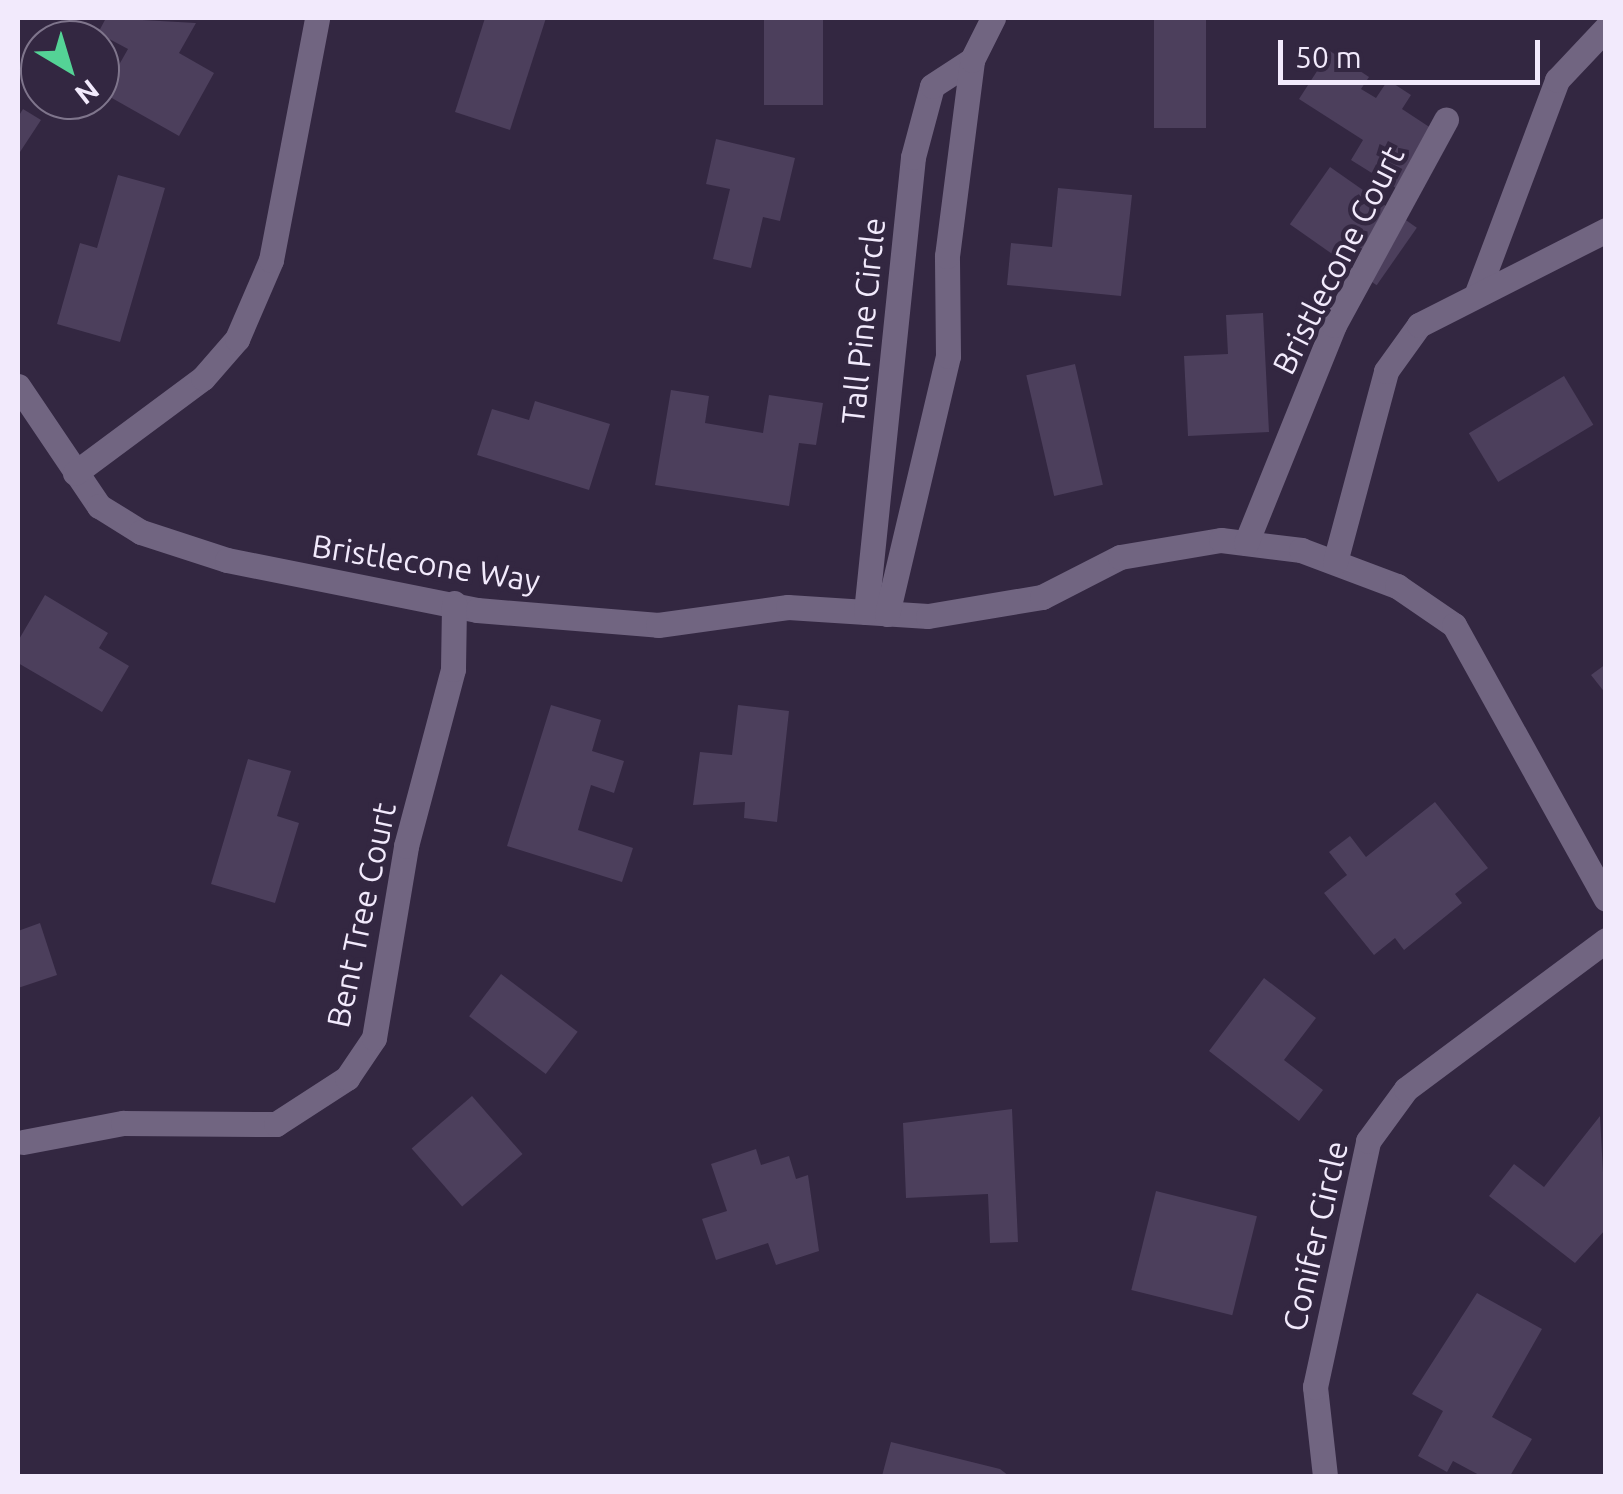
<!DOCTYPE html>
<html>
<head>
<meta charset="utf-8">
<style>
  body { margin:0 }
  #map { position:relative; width:1623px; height:1494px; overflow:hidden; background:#332741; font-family:Ubuntu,sans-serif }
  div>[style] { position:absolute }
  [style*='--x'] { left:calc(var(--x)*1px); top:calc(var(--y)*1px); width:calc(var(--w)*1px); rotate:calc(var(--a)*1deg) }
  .building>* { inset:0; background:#4c3f5c; transform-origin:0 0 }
  .street>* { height:25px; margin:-12.5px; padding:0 12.5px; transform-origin:12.5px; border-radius:12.5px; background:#716581 }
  span { translate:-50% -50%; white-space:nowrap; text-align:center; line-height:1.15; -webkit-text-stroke:9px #332741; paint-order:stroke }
  .street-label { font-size:32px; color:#f2eafc }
  .frame { position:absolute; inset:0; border:20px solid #f2eafc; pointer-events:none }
  .north { position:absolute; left:20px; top:20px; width:100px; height:100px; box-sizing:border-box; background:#332741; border:2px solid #7f758c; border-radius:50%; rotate:142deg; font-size:28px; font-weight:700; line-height:40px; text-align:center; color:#f2eafc }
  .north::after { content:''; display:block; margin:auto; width:35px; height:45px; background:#54d396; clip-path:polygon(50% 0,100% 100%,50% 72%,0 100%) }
  .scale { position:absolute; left:1278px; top:40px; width:262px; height:45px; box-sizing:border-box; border:5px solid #f2eafc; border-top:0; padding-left:12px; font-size:30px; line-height:35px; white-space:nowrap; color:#f2eafc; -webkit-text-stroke:8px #332741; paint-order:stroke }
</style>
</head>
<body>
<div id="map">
  <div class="building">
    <i style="clip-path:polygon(106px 18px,196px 23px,179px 53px,214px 73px,179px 136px,103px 93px,128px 49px,98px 33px)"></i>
    <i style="clip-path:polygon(485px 18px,546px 18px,510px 130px,455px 112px)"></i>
    <i style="left:764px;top:18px;width:59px;height:87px"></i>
    <i style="left:1154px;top:18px;width:52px;height:110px"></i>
    <i style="clip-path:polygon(1330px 51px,1369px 77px,1361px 89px,1376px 98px,1388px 80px,1411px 95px,1402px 109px,1440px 134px,1412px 198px,1351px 160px,1363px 140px,1299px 99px)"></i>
    <i style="clip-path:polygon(23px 109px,41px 120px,18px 155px,18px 117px)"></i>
    <i style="clip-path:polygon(716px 139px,795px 158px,780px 221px,763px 217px,751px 268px,713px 259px,730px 189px,706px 184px)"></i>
    <i style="left:1330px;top:167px;width:106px;height:70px;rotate:35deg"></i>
    <i style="clip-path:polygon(118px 175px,165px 188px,120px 342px,57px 324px,80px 243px,97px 248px)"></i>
    <i style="clip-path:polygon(1058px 188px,1132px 195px,1121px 296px,1007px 285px,1011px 243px,1052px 247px)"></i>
    <i style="clip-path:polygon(1263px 313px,1269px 432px,1188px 436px,1184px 356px,1228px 354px,1226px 315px)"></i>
    <i style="left:1075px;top:364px;width:124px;height:50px;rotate:77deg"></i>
    <i style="left:1564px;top:376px;width:57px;height:111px;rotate:59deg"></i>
    <i style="clip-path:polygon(671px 390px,709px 396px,705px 423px,763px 433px,769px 395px,823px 403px,816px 445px,799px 443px,789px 506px,655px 485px)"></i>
    <i style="clip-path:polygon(535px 401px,610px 424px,589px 490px,477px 455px,492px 409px,529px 420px)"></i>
    <i style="clip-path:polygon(45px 595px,108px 633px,99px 648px,129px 666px,102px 712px,18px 663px,18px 641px)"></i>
    <i style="clip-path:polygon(1606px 664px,1606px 694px,1591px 675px)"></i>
    <i style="clip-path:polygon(551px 705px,601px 720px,592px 751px,624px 761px,614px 793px,591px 785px,578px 830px,633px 848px,622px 882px,507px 846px)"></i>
    <i style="clip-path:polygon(738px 705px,789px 711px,777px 822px,744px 818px,745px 802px,693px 805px,700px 752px,732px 755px)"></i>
    <i style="clip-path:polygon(248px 759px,291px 771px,277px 816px,299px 823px,275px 903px,211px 884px)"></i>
    <i style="clip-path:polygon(1435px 802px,1488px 868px,1455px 894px,1462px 903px,1404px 950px,1395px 938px,1374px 955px,1324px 893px,1347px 875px,1329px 852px,1350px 836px,1366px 857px)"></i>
    <i style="clip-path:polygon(40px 923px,57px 975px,18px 988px,18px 931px)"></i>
    <i style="left:501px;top:974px;width:96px;height:53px;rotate:37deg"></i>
    <i style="clip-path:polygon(1264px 978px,1316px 1018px,1284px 1060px,1323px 1090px,1299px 1121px,1209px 1051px)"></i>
    <i style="left:472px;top:1096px;width:77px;height:80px;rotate:49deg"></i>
    <i style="clip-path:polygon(1012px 1109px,1018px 1242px,990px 1243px,988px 1194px,906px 1198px,903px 1123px)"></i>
    <i style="clip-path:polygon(1600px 1116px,1606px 1229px,1575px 1263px,1489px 1196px,1514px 1164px,1544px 1187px)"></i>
    <i style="clip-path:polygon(756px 1149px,761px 1165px,789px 1156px,796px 1179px,808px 1175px,819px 1251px,776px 1265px,768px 1243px,716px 1260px,702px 1219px,727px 1211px,711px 1164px)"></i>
    <i style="left:1156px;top:1191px;width:104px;height:102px;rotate:14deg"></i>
    <i style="clip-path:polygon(1477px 1293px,1542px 1329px,1492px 1417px,1532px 1439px,1510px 1476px,1481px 1476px,1453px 1461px,1447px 1472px,1418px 1456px,1443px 1411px,1412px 1394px)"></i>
    <i style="clip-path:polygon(891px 1442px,1000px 1469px,1009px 1476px,882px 1476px)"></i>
  </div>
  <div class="street">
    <i style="--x:1477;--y:293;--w:228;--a:-69.4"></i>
    <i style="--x:1557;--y:80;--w:71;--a:-46.7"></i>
    <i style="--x:18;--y:386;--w:145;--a:56"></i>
    <i style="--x:99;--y:506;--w:49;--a:31.8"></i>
    <i style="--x:141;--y:532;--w:90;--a:18"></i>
    <i style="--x:227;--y:560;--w:255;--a:11.3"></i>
    <i style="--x:477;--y:610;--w:182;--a:4.7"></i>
    <i style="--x:658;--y:625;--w:131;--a:-7.9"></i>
    <i style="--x:788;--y:607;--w:140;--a:3.7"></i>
    <i style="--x:928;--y:616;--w:116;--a:-9.5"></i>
    <i style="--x:1042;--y:597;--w:88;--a:-27.1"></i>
    <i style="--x:1120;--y:557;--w:102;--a:-9.6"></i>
    <i style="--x:1221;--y:540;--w:81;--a:7.1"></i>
    <i style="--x:1301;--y:550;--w:103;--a:20.6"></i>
    <i style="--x:1397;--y:586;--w:69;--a:34.4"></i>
    <i style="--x:1454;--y:625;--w:313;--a:61"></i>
    <i style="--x:75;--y:473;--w:159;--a:-36.6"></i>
    <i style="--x:203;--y:378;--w:52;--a:-48.9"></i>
    <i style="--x:237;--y:339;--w:86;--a:-66.7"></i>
    <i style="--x:271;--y:260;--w:246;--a:-79.2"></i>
    <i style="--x:1246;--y:543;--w:235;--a:-68"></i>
    <i style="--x:1334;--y:325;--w:234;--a:-61.4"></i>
    <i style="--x:1335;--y:562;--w:198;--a:-75"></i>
    <i style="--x:1386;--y:371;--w:57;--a:-54.3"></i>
    <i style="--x:1419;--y:325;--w:210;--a:-26.9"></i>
    <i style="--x:866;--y:612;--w:457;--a:-84.1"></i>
    <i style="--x:913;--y:157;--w:73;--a:-75"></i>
    <i style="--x:932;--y:86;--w:48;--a:-33"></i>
    <i style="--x:887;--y:614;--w:265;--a:-76.7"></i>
    <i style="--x:948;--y:356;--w:100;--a:-90.6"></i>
    <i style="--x:947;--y:256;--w:198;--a:-82.7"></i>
    <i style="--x:972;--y:60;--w:47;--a:-63.4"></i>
    <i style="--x:23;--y:1142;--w:102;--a:-10.8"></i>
    <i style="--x:123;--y:1123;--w:153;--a:0.4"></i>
    <i style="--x:276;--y:1124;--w:85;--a:-32.9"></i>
    <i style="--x:347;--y:1078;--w:48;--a:-56"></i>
    <i style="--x:374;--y:1038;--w:195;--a:-80.5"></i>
    <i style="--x:406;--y:846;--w:183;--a:-75.1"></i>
    <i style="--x:453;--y:669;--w:66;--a:-89.1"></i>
    <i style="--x:1325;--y:1476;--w:90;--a:-96.4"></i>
    <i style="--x:1315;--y:1387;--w:252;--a:-77.8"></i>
    <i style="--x:1368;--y:1141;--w:64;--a:-53.8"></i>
    <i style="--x:1406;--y:1089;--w:249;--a:-36.7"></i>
  </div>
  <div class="street-label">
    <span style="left:1338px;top:260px;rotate:-63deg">Bristlecone Court</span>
    <span style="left:863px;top:321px;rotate:-84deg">Tall Pine Circle</span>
    <span style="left:426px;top:563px;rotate:9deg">Bristlecone Way</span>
    <span style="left:361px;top:915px;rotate:-78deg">Bent Tree Court</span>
    <span style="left:1315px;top:1236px;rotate:-77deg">Conifer Circle</span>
  </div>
  <div class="frame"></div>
  <div class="north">N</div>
  <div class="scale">50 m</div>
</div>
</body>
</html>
